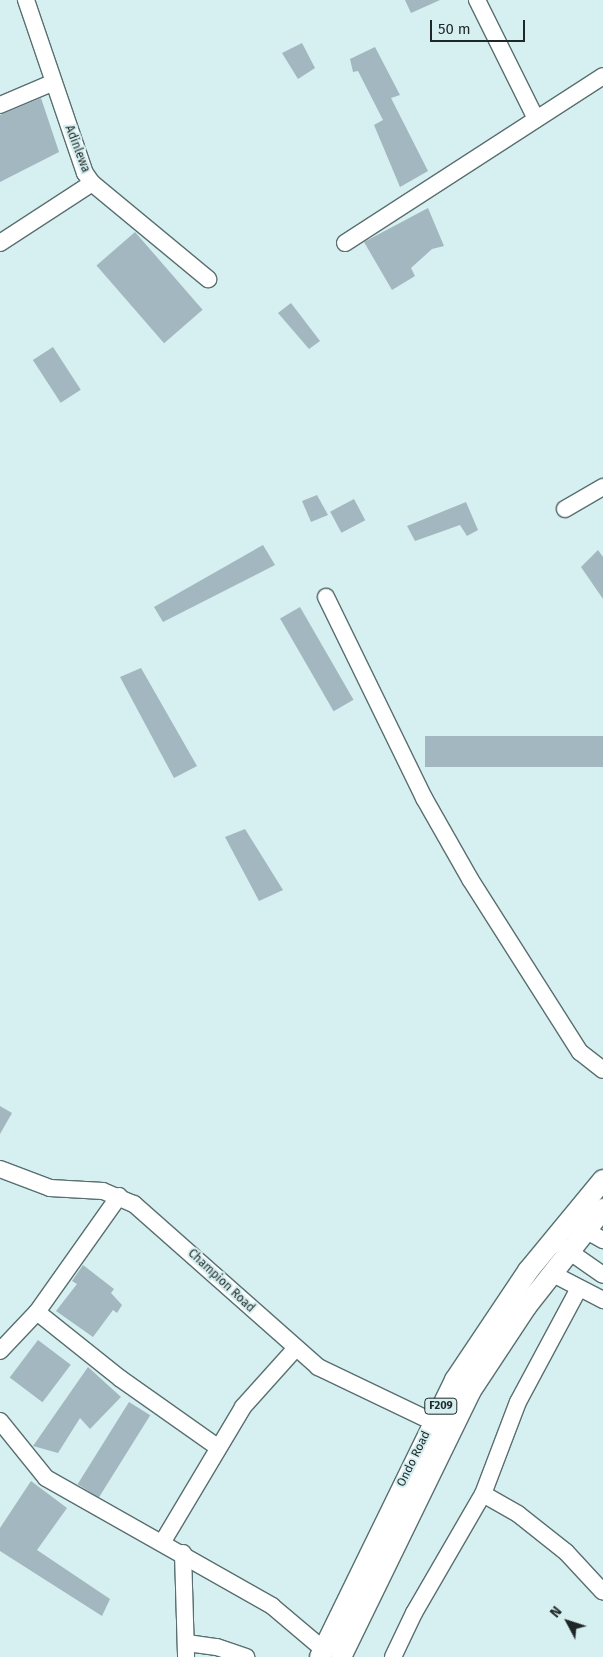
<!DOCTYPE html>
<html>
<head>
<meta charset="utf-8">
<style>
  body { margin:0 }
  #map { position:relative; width:603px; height:1657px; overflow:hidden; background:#d6eff0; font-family:"Fira Sans",sans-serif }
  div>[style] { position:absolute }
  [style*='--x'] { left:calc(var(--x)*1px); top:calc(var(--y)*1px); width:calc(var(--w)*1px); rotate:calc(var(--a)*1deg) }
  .building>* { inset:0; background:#a2b7bf; transform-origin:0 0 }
  .roads { filter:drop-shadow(1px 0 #596f70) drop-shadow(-1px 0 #596f70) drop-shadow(0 1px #596f70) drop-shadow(0 -1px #596f70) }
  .minor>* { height:16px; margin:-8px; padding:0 8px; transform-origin:8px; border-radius:8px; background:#fff }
  .major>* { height:20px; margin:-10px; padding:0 10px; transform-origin:10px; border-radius:10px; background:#fff }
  span { translate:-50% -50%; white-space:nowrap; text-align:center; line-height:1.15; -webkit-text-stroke:4px #d6eff0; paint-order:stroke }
  .shield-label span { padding:1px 4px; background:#d6eff0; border:1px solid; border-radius:4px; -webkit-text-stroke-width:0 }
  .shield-label { font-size:11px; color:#1f2829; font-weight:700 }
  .street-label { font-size:12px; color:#1f2829 }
  .north { position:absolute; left:543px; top:1597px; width:50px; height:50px; -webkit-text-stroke:4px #d6eff0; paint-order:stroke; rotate:310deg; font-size:14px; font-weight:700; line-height:20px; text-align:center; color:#1f2829 }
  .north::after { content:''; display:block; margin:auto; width:18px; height:22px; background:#1f2829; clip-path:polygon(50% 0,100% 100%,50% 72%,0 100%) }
  .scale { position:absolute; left:430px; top:20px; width:95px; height:22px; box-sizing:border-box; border:2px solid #1f2829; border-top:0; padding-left:6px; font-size:15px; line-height:18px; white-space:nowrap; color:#1f2829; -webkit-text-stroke:4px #d6eff0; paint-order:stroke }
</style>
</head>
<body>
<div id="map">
  <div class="building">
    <i style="clip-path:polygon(405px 0,440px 0,411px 13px)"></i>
    <i style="clip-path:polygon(302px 43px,315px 68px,298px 79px,282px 53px)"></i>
    <i style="clip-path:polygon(375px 47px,400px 95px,391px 98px,428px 171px,400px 187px,374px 125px,383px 120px,358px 71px,353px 72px,350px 59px)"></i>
    <i style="clip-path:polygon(41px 98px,59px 152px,0 182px,0 115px)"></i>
    <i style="clip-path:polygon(428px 208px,444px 246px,432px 249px,411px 268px,415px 276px,392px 290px,364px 242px)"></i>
    <i style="left:135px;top:232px;width:103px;height:51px;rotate:49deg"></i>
    <i style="clip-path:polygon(291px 303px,320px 341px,309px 349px,278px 313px)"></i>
    <i style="left:53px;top:347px;width:51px;height:24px;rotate:57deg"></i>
    <i style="clip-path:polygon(317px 495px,328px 515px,311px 522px,302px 501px)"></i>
    <i style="left:354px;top:499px;width:24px;height:27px;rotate:62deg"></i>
    <i style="clip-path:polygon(466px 502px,478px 530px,467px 536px,460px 525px,415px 541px,407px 526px)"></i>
    <i style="clip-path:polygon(263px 545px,275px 565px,163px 622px,154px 607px)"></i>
    <i style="clip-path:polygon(598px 550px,603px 557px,603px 599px,581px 567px)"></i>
    <i style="left:300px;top:607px;width:107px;height:23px;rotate:60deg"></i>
    <i style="clip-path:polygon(141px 668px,197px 766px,174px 778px,120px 677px)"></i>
    <i style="left:603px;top:736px;width:31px;height:178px;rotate:90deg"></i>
    <i style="clip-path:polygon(245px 829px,283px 890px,259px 901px,225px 837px)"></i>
    <i style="clip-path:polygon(0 1106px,12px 1113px,0 1134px)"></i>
    <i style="clip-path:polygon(83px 1265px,114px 1289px,111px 1293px,122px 1305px,117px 1313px,113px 1310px,93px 1337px,56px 1311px,77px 1284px,72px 1281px)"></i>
    <i style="left:38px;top:1340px;width:41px;height:47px;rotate:37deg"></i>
    <i style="clip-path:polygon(88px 1367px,121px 1397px,90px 1429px,80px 1418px,58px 1453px,33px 1446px)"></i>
    <i style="left:129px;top:1402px;width:25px;height:97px;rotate:32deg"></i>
    <i style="clip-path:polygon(31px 1481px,67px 1508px,37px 1550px,110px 1599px,102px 1616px,0 1551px,0 1528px)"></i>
  </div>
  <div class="roads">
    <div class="minor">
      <i style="--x:26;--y:0;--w:183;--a:71.2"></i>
      <i style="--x:85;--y:173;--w:12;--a:55"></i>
      <i style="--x:92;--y:183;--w:151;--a:39.6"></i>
      <i style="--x:477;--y:0;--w:133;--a:63.6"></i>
      <i style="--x:0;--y:105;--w:56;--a:-22.9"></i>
      <i style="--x:0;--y:243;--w:110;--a:-33.1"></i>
      <i style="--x:345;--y:243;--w:307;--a:-32.9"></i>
      <i style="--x:565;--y:509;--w:44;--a:-30.1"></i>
      <i style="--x:326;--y:597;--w:224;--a:64"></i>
      <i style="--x:424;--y:798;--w:93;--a:60.4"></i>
      <i style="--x:470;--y:879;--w:205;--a:57.6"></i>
      <i style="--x:580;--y:1052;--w:29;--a:38"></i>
      <i style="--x:0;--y:1169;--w:53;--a:20.8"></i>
      <i style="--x:50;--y:1188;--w:53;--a:3.2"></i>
      <i style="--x:103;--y:1191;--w:34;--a:23"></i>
      <i style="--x:134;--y:1204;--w:246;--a:41.5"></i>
      <i style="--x:318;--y:1367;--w:127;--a:25.6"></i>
      <i style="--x:585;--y:1230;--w:21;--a:29"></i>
      <i style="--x:560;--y:1245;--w:52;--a:34.9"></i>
      <i style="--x:551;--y:1273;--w:59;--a:27.4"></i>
      <i style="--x:37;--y:1312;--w:107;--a:38.6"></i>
      <i style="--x:121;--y:1379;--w:116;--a:35.2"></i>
      <i style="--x:0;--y:1351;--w:54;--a:-46.5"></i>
      <i style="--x:37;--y:1312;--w:142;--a:-54.7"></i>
      <i style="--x:0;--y:1421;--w:73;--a:51.1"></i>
      <i style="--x:46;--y:1478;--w:260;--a:29.5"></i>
      <i style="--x:272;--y:1606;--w:68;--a:40.2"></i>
      <i style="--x:483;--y:1494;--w:40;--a:29.7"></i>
      <i style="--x:518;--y:1514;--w:61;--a:38.4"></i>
      <i style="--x:566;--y:1552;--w:54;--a:47.2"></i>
      <i style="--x:162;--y:1543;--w:158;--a:-59.2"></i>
      <i style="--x:243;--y:1407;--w:78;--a:-48.1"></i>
      <i style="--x:183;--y:1553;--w:104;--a:88.3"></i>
      <i style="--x:187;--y:1643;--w:30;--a:8"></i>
      <i style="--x:217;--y:1647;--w:31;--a:19"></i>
      <i style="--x:393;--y:1657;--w:49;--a:-64.5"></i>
      <i style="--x:414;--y:1613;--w:138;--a:-59.9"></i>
      <i style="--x:483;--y:1494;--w:98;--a:-69.2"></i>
      <i style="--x:518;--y:1402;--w:129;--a:-61.8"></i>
    </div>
    <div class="major">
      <i style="--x:320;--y:1657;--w:308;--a:-64"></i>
      <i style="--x:455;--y:1380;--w:131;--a:-56.2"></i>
      <i style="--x:528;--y:1271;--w:118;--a:-50.5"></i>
      <i style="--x:341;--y:1657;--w:295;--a:-64"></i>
      <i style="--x:470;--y:1392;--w:102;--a:-56.6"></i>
      <i style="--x:526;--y:1307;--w:125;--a:-51.8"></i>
    </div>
  </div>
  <div class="shield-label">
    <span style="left:441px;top:1406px">F209</span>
  </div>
  <div class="street-label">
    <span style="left:77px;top:149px;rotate:69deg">Adinlewa</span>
    <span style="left:221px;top:1281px;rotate:43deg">Champion Road</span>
    <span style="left:414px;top:1459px;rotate:-64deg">Ondo Road</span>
  </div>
  <div class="north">N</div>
  <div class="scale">50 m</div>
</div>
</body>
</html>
